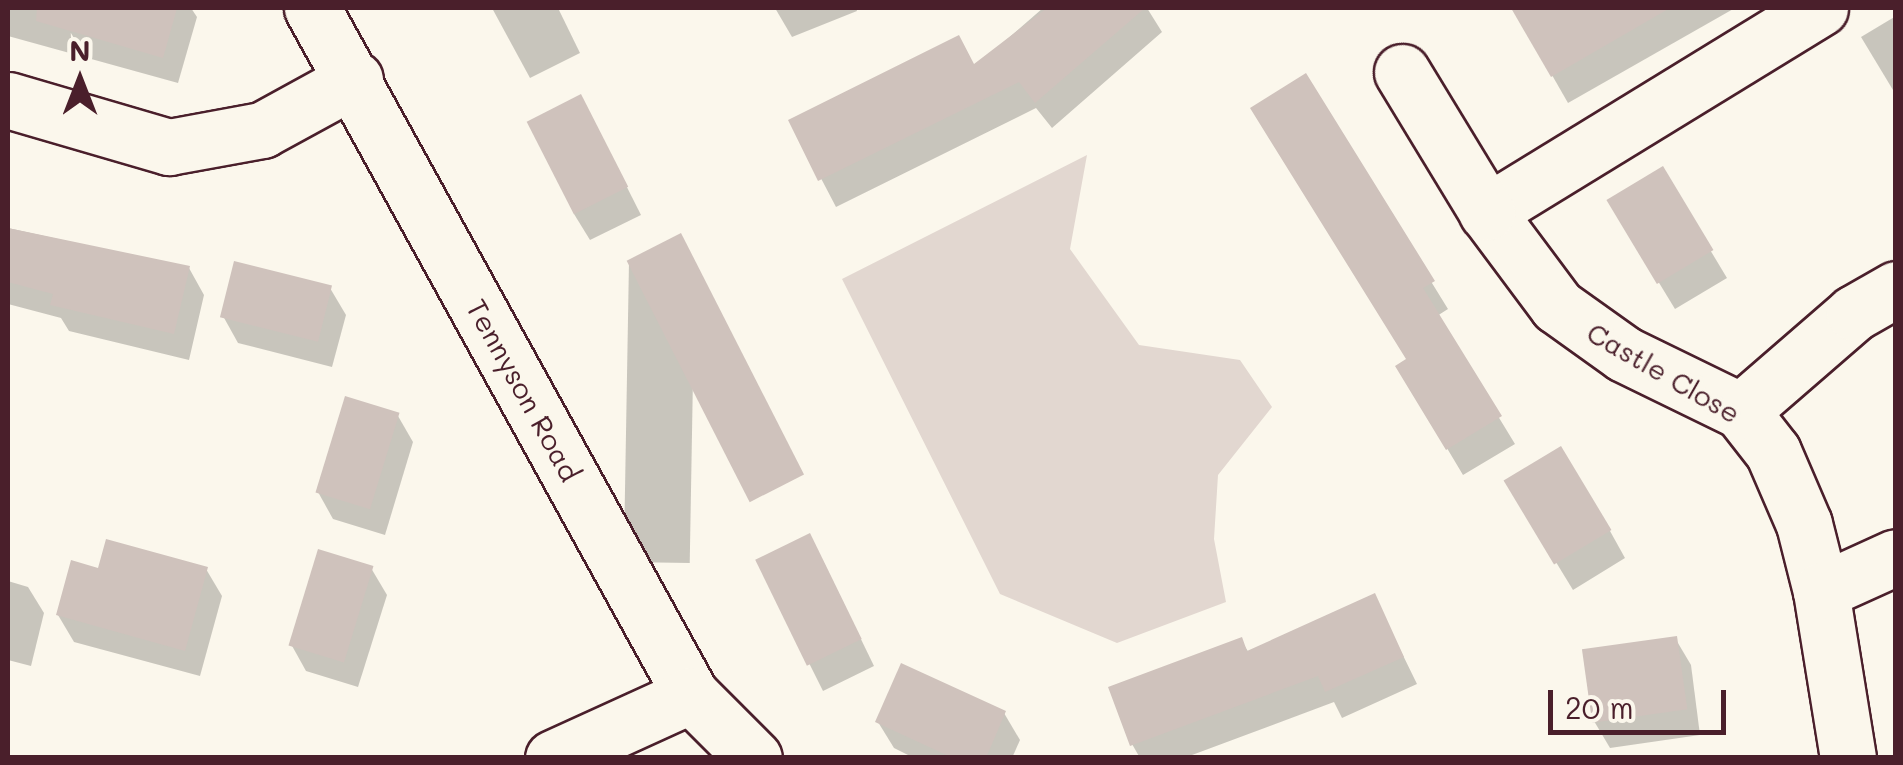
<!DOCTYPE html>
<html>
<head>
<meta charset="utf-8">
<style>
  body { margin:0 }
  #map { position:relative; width:1903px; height:765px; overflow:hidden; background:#fbf7ec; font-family:Mali,sans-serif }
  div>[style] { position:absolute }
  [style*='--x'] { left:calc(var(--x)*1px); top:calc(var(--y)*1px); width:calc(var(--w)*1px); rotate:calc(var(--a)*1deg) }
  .green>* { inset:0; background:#e2d7d0 }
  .shadow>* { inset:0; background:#0003; transform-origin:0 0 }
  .building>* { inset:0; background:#cfc2bc; transform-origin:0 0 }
  .roads { filter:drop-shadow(2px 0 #4a1f2b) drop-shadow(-2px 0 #4a1f2b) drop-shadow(0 2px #4a1f2b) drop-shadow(0 -2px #4a1f2b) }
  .minor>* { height:55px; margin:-27.5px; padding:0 27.5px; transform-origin:27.5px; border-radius:27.5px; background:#fbf7ec }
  span { translate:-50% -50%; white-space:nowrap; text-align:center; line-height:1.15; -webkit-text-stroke:8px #fbf7ec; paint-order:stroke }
  .street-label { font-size:28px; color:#4a1f2b }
  .frame { position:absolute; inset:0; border:10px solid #4a1f2b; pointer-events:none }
  .north { position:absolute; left:30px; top:30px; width:100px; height:100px; -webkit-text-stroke:8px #fbf7ec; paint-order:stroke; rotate:0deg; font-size:28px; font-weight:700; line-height:40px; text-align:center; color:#4a1f2b }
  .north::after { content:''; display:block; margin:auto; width:35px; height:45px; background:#4a1f2b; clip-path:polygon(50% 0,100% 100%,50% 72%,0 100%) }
  .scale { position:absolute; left:1548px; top:690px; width:178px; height:45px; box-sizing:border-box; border:5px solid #4a1f2b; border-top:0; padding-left:12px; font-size:30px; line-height:35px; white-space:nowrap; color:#4a1f2b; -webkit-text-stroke:8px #fbf7ec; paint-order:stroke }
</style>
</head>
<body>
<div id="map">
  <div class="green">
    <i style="clip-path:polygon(1087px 155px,1070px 249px,1139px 345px,1240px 360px,1272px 407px,1218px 475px,1214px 539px,1226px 602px,1117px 643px,1000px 594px,842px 279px)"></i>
  </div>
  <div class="shadow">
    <i style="clip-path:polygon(8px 8px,191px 8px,197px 17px,178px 83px,8px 36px)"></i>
    <i style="clip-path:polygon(492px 8px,558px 8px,580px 53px,530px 78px)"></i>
    <i style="clip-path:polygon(775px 8px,856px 8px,857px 11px,792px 37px)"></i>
    <i style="clip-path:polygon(1043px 8px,1147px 8px,1162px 32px,1052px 128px,1036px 108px,836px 207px,791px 121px,975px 67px)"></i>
    <i style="clip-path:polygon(1545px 8px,1735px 8px,1568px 103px,1521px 21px)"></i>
    <i style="clip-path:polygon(1896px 16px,1896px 95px,1861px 37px)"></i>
    <i style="clip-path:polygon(1305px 77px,1448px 309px,1437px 316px,1515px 444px,1463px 475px,1414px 393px,1408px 361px)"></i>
    <i style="clip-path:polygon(595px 124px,641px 215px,590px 240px,574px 214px)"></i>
    <i style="clip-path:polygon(1662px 170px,1727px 278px,1675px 309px,1625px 227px)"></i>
    <i style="clip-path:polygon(8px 228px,189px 268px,204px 295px,189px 360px,69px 331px,61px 318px,8px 304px)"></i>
    <i style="left:629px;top:261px;width:66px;height:301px;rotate:1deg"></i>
    <i style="clip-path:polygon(330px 288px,346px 315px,332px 367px,238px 343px,223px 316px)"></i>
    <i style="clip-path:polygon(398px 416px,413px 442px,385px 535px,333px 519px,318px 492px)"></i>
    <i style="clip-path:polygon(1523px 508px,1610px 531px,1625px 558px,1573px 590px)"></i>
    <i style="clip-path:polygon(758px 561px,824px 563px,874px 666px,823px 691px)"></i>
    <i style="clip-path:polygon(371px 568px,387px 595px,358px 687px,306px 671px,291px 644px)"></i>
    <i style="clip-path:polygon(206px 569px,222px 596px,200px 676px,74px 642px,58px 615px,100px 571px)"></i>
    <i style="clip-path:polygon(8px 581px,28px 587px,44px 613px,31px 666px,8px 660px)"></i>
    <i style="clip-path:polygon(1374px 596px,1417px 684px,1342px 718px,1334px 702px,1184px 758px,1140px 758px,1132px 744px,1241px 640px,1249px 653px)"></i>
    <i style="clip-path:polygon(1675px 638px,1691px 665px,1700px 735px,1610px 748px,1594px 721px)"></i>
    <i style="clip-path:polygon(1004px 713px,1020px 740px,1012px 758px,914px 758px,894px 748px,878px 722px)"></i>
  </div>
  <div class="building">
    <i style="clip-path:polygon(37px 8px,177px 8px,163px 58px,36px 21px)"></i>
    <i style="clip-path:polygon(1047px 8px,1145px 8px,1035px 103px,1019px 82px,818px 181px,788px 120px,959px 35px,974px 64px)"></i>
    <i style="clip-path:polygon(1511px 8px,1670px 8px,1551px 77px)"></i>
    <i style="clip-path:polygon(1306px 73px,1435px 281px,1423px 288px,1502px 416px,1446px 450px,1395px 366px,1406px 359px,1250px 108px)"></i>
    <i style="left:581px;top:94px;width:104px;height:61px;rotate:63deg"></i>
    <i style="left:1663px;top:166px;width:98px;height:66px;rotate:59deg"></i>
    <i style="clip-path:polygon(8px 228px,190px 266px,174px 334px,50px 305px,53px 294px,8px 282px)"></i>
    <i style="left:681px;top:233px;width:271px;height:61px;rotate:63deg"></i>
    <i style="left:234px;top:261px;width:101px;height:58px;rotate:14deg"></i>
    <i style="left:345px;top:396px;width:57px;height:101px;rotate:17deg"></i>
    <i style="left:1561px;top:446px;width:98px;height:67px;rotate:59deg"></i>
    <i style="left:810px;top:533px;width:118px;height:61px;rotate:64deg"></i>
    <i style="clip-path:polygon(106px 539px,208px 567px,185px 651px,56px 615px,71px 560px,98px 568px)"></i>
    <i style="left:318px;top:549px;width:58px;height:101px;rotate:17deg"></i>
    <i style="clip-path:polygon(1375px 593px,1404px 657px,1325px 692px,1318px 676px,1130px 746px,1108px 687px,1242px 637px,1247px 651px)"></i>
    <i style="left:1677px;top:636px;width:74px;height:96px;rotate:82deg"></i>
    <i style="clip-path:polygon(901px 663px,1006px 711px,986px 758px,953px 758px,875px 722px)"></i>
  </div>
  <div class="roads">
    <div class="minor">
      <i style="--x:312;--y:8;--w:785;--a:61.12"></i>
      <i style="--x:691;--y:695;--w:89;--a:45"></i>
      <i style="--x:1820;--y:8;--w:391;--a:148.5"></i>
      <i style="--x:1487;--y:212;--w:117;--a:53.3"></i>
      <i style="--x:1557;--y:306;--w:82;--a:35.6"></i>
      <i style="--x:1624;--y:354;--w:130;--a:26"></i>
      <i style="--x:1741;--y:411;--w:52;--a:52"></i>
      <i style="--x:1773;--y:452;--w:78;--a:66.7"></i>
      <i style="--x:1804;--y:524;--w:69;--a:75.8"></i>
      <i style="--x:1821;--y:591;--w:169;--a:80.8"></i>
      <i style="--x:1402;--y:72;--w:164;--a:58.7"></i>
      <i style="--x:8;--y:100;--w:168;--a:16.3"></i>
      <i style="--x:169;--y:147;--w:95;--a:-10.4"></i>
      <i style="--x:262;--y:130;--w:106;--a:-28.7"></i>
      <i style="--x:1741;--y:411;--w:150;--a:-40.9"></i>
      <i style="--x:1854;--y:313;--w:48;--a:-29.7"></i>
      <i style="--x:1821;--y:591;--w:82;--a:-24.4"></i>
      <i style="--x:553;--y:758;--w:152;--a:-24.5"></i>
    </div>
  </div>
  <div class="street-label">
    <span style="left:1664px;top:372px;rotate:30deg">Castle Close</span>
    <span style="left:524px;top:390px;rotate:61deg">Tennyson Road</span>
  </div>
  <div class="frame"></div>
  <div class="north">N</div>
  <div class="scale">20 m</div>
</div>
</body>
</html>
